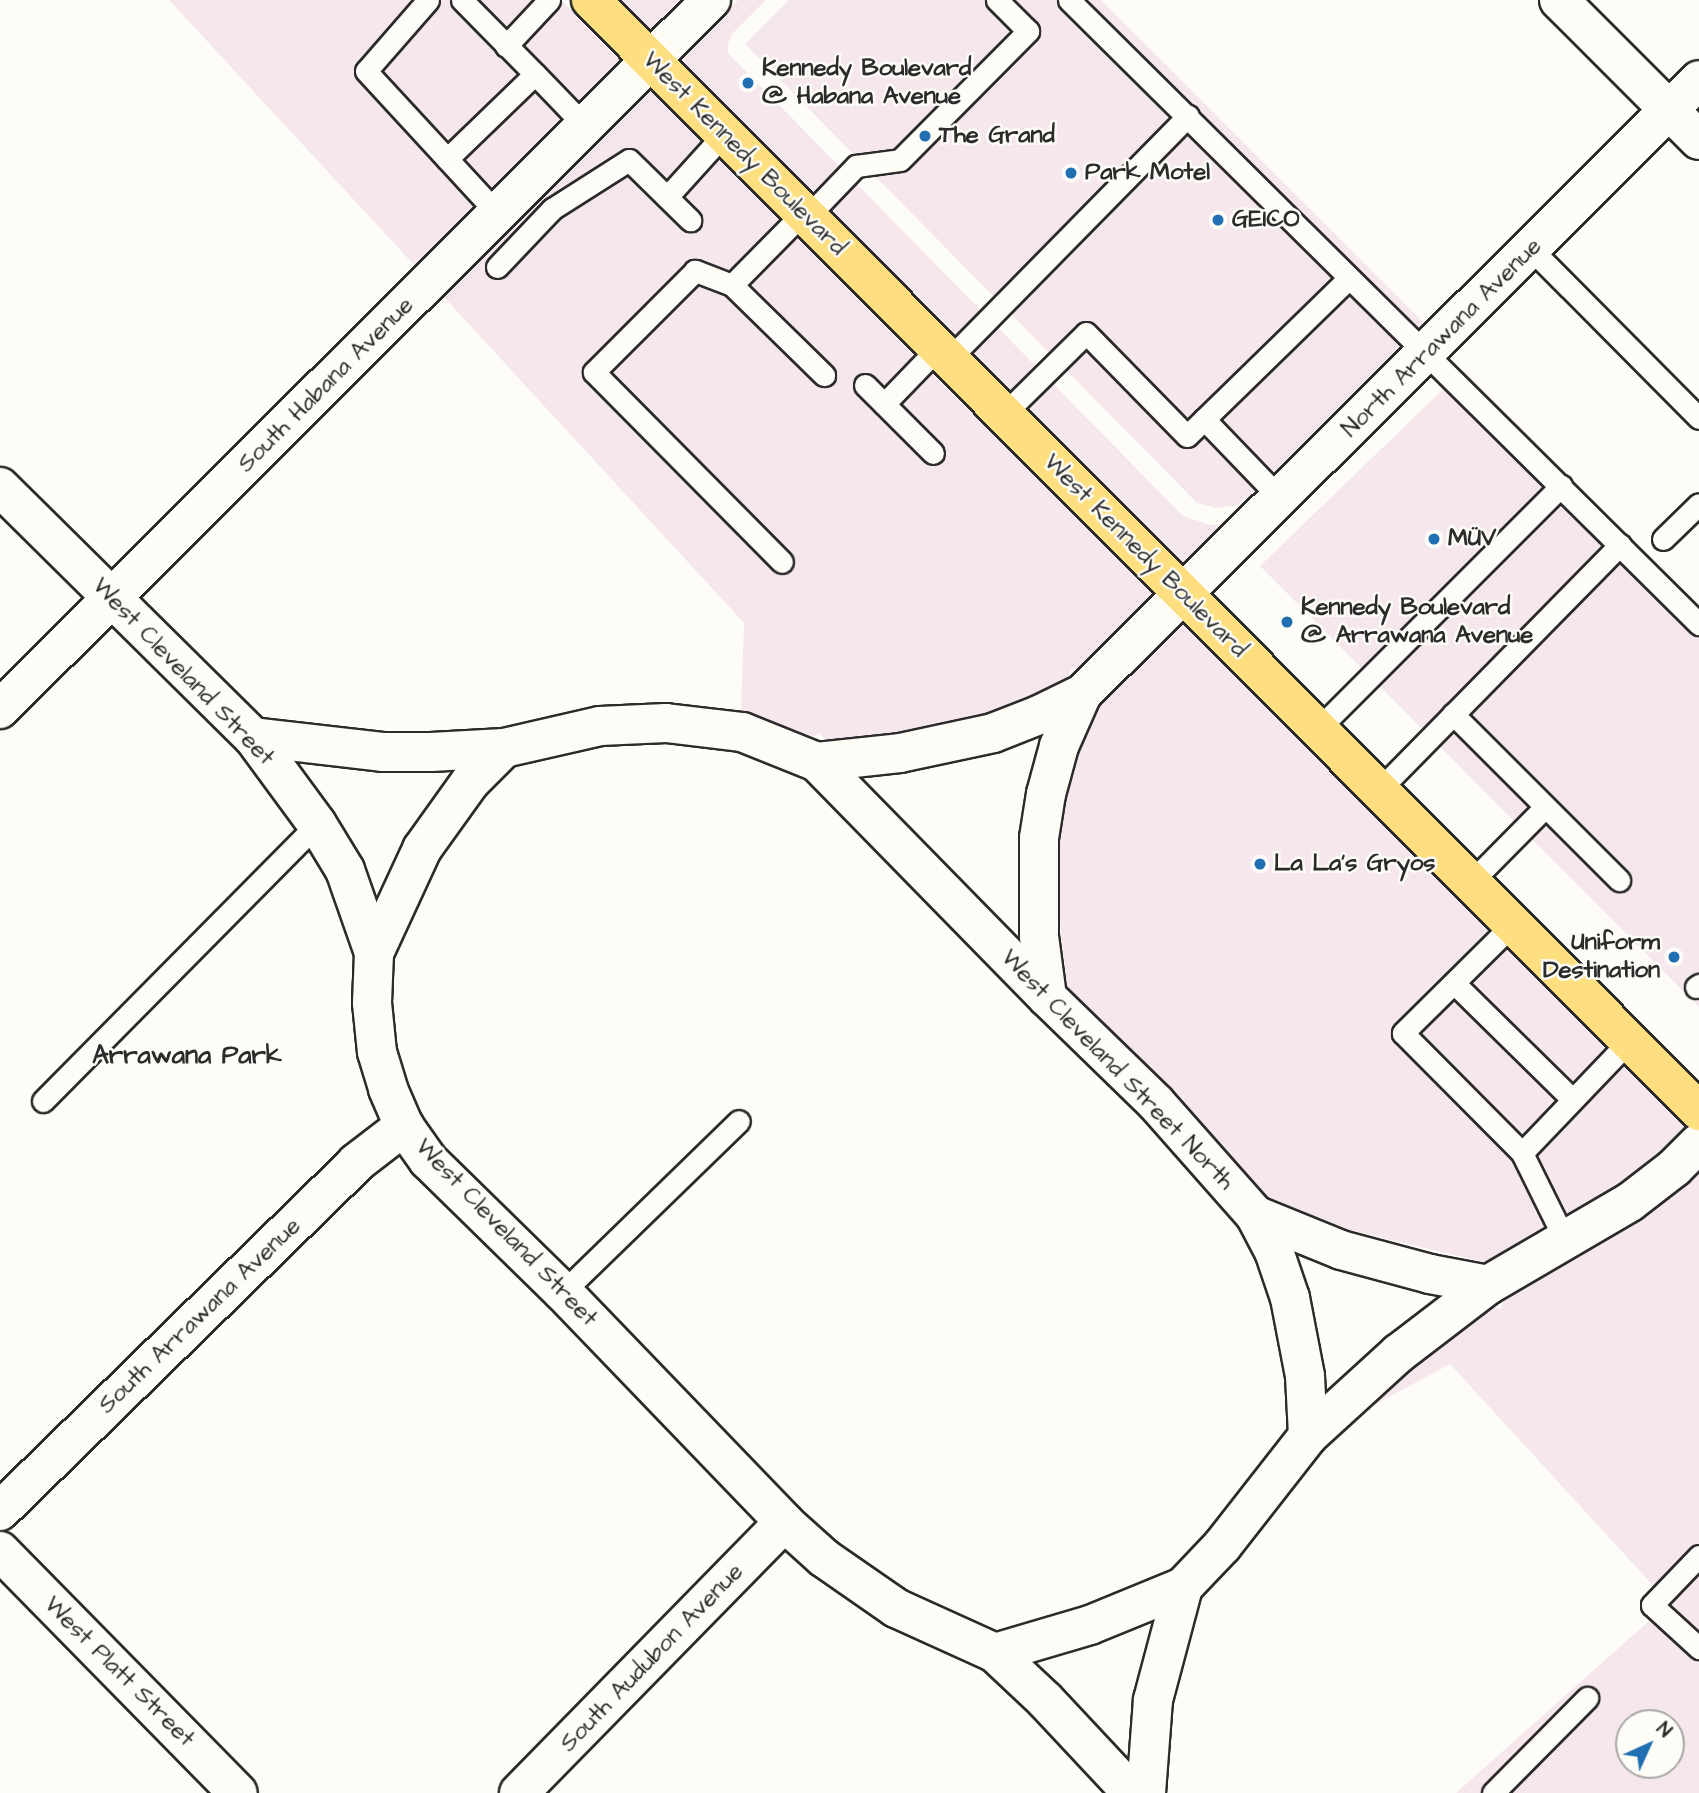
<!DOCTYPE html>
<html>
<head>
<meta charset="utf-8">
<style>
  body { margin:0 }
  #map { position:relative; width:1699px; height:1793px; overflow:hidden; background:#fdfcf7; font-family:"Architects Daughter",sans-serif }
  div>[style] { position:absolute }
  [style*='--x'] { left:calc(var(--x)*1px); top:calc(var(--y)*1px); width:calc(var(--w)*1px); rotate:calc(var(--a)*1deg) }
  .built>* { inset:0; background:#f6e7ed }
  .roads { filter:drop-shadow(2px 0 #2b2b2b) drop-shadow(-2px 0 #2b2b2b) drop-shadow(0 2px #2b2b2b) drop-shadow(0 -2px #2b2b2b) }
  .service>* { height:21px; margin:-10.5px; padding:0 10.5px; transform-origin:10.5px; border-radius:10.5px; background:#fdfcf7 }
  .minor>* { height:38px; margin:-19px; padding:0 19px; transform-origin:19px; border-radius:19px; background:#fdfcf7 }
  .primary>* { height:38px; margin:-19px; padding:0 19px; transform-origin:19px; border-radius:19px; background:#fedf80 }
  .dots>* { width:19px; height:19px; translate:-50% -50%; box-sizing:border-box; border:4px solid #fdfcf7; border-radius:50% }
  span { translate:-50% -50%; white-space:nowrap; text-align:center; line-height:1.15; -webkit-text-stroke:5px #fdfcf7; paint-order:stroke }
  .poi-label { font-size:24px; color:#2b2b2b; font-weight:700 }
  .left { translate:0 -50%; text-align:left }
  .right { translate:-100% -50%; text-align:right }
  .street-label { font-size:24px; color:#2b2b2b }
  .neighbourhood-label { font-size:26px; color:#2b2b2b; font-weight:700 }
  .north { position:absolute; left:1615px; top:1709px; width:70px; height:70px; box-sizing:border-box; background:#fdfcf7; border:2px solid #a9a8a5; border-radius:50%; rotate:45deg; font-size:19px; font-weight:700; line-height:28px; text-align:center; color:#2b2b2b }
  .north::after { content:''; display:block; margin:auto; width:24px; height:32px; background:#1f6fb2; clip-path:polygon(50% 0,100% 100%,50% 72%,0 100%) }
</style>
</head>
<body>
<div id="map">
  <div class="built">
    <i style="clip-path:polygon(169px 0,561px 0,621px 61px,416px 267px)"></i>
    <i style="clip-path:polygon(622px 0,683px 0,652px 31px)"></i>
    <i style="clip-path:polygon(738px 0,766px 0,733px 33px,728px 43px,728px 53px,1183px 516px,1211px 525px,1226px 524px,1185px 565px,680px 58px)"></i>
    <i style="clip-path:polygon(789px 0,1101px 0,1427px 326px,1292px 462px,1237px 505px,1216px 508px,1197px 503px,745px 44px)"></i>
    <i style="clip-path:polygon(649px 89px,1154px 596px,1079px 670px,1072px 668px,1067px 679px,989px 713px,898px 733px,827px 741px,819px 733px,815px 737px,741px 711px,744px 623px,442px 295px)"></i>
    <i style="clip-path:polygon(1463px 370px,1699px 606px,1699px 1007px,1260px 566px)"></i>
    <i style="clip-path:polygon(1181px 623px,1686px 1128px,1661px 1153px,1620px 1185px,1487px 1263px,1350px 1230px,1269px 1198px,1172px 1088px,1067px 986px,1058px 903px,1060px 837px,1066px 796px,1079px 750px,1099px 704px)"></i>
    <i style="clip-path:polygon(evenodd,1699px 1170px,1699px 1793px,1456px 1793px,1669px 1603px,1450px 1364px,1365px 1410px,1411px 1368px,1491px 1307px,1501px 1309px,1504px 1298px,1575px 1259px,1663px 1202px,1699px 1170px,1629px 1723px,1671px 1723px,1671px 1765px,1629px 1765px,1629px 1723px)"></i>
  </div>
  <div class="roads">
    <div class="service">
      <i style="--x:428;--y:0;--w:94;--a:131.1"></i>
      <i style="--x:366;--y:71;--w:193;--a:47.3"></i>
      <i style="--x:462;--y:0;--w:104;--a:45.4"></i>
      <i style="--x:1069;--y:0;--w:887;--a:44.73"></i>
      <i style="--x:506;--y:46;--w:63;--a:-46.9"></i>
      <i style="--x:447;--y:159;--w:122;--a:-44"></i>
      <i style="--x:535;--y:74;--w:72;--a:46.1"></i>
      <i style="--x:667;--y:197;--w:85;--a:-47.9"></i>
      <i style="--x:803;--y:213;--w:101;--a:134.6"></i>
      <i style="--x:732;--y:285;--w:129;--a:44.4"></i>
      <i style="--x:807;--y:217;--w:71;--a:-46.1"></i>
      <i style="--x:856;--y:166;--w:44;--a:-7.8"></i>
      <i style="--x:900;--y:160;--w:182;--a:-45.2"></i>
      <i style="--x:1028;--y:31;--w:44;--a:-135"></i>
      <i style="--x:1531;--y:249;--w:238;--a:45.2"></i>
      <i style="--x:497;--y:267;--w:80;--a:-46.5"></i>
      <i style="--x:552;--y:209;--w:91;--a:-32.5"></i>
      <i style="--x:629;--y:160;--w:86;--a:44.5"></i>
      <i style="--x:732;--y:285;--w:40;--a:-159"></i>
      <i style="--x:695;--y:271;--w:143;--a:135"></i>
      <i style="--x:594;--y:372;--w:267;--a:45.3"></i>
      <i style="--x:949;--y:359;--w:341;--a:-45.5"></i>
      <i style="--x:865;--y:385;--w:96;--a:45"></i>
      <i style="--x:884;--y:404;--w:78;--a:-46"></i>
      <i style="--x:1004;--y:414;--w:115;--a:-44.6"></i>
      <i style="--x:1086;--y:333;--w:144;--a:45.6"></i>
      <i style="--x:1187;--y:436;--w:226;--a:-44.3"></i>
      <i style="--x:1204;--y:419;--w:110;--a:46.1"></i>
      <i style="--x:1663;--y:539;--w:50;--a:-44.2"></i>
      <i style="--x:1453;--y:714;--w:235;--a:45"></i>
      <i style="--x:1318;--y:729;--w:344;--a:-45"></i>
      <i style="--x:1379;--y:790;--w:344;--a:-45.5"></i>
      <i style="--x:1471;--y:882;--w:105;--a:-45.4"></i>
      <i style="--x:1513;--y:924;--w:155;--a:135.3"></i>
      <i style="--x:1403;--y:1033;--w:169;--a:45.2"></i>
      <i style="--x:1522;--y:1153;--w:155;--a:-46.3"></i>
      <i style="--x:1455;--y:984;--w:164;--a:44.5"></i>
      <i style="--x:1696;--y:987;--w:4;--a:-34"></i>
      <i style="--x:43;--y:1101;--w:390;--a:-45.3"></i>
      <i style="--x:1522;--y:1153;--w:99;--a:63.7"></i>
      <i style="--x:563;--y:1292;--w:245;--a:-44.2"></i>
      <i style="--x:1699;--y:1556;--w:68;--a:133.8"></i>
      <i style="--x:1652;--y:1605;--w:64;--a:42.5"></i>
      <i style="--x:1493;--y:1793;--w:134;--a:-45.3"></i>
    </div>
    <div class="minor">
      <i style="--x:1559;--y:0;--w:198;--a:45"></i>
      <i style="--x:0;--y:487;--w:356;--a:44.7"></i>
      <i style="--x:253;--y:737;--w:108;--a:53.7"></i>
      <i style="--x:317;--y:824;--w:54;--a:58.7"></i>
      <i style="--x:345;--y:870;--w:88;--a:70.7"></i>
      <i style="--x:374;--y:953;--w:50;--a:92.3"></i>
      <i style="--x:372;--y:1003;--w:49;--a:84.2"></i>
      <i style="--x:377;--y:1052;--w:39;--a:73"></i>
      <i style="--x:388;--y:1089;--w:40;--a:66.6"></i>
      <i style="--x:404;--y:1126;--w:42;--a:54.8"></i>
      <i style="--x:428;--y:1160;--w:189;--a:44.4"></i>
      <i style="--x:563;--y:1292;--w:319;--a:46.1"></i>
      <i style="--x:784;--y:1522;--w:54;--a:42"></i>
      <i style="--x:824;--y:1558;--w:88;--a:34.8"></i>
      <i style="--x:896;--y:1608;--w:109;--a:24.4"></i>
      <i style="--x:995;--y:1653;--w:69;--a:43.2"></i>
      <i style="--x:1045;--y:1700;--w:127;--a:46.9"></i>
      <i style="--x:0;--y:709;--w:1004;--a:-44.92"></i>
      <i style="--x:253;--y:737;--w:130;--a:6.6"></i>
      <i style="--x:382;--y:752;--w:49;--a:0"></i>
      <i style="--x:431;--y:752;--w:73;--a:-3.1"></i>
      <i style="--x:504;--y:748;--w:98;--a:-12.9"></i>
      <i style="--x:600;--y:726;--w:66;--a:-2.6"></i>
      <i style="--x:666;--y:723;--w:77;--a:6.8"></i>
      <i style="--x:742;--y:732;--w:81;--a:21.8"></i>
      <i style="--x:817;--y:762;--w:83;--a:-6.2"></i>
      <i style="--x:900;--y:753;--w:95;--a:-12.1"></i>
      <i style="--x:993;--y:733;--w:49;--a:-21.4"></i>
      <i style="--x:1039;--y:715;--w:48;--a:-26"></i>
      <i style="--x:1082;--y:694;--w:870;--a:-44.86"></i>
      <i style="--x:817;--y:762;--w:329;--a:45.6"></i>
      <i style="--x:1047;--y:997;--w:152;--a:44.2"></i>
      <i style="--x:1156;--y:1103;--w:149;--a:48.5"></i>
      <i style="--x:1255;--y:1215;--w:41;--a:62.2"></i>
      <i style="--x:1274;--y:1251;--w:50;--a:71.2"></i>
      <i style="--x:1290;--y:1298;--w:79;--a:79.1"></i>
      <i style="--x:1305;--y:1376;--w:60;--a:87.1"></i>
      <i style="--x:374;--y:953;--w:115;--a:-65.2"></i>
      <i style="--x:422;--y:849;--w:82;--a:-54.4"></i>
      <i style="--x:470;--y:782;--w:48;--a:-45"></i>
      <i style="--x:1047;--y:997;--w:62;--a:-97.5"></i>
      <i style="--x:1039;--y:936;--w:98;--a:-90"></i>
      <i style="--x:1039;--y:838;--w:45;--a:-81"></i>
      <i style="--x:1046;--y:794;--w:50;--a:-74.8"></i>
      <i style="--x:1059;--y:746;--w:57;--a:-66.1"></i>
      <i style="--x:1255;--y:1215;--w:93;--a:22.1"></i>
      <i style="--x:1341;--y:1250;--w:92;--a:15.1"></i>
      <i style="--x:1430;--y:1274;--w:59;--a:10.7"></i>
      <i style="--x:0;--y:1511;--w:498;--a:-44.3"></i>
      <i style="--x:356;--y:1163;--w:61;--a:-37.6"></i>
      <i style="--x:0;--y:1551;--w:339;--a:45.5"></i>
      <i style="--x:995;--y:1653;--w:99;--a:-16.4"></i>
      <i style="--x:1090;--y:1625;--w:100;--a:-22.2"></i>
      <i style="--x:1183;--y:1587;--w:57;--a:-46.4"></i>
      <i style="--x:1222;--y:1546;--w:140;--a:-52"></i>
      <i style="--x:1308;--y:1436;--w:123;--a:-42.4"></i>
      <i style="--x:1399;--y:1353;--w:112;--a:-37.4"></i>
      <i style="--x:1488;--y:1285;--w:164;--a:-30.3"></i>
      <i style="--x:1630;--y:1202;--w:56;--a:-37.7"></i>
      <i style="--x:1674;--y:1168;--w:35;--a:-45"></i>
      <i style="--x:519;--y:1793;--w:379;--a:-45.6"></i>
      <i style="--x:1146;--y:1793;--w:93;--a:-85.7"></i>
      <i style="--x:1153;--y:1700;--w:117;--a:-75.1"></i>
    </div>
    <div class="primary">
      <i style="--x:591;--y:0;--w:1569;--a:45.08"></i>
    </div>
  </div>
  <div class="dots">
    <i style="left:748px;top:83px;background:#1f6fb2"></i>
    <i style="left:925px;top:136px;background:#1f6fb2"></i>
    <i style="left:1071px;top:173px;background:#1f6fb2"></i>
    <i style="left:1218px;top:220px;background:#1f6fb2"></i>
    <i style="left:1434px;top:539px;background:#1f6fb2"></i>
    <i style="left:1287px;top:622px;background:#1f6fb2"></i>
    <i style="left:1260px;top:864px;background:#1f6fb2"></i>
    <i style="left:1674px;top:957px;background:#1f6fb2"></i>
  </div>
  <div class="poi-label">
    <span class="left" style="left:762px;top:83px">Kennedy Boulevard<br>@ Habana Avenue</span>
    <span class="left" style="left:939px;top:136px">The Grand</span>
    <span class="left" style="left:1085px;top:173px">Park Motel</span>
    <span class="left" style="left:1232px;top:220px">GEICO</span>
    <span class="left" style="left:1448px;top:539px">MÜV</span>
    <span class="left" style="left:1301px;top:622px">Kennedy Boulevard<br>@ Arrawana Avenue</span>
    <span class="left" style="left:1274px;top:864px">La La's Gryos</span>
    <span class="right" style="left:1660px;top:957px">Uniform<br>Destination</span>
  </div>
  <div class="street-label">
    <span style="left:744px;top:154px;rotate:45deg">West Kennedy Boulevard</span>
    <span style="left:1442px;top:338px;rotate:-45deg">North Arrawana Avenue</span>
    <span style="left:326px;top:385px;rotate:-45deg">South Habana Avenue</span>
    <span style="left:1145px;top:556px;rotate:45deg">West Kennedy Boulevard</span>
    <span style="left:183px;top:672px;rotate:46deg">West Cleveland Street</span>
    <span style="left:1117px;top:1070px;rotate:46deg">West Cleveland Street North</span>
    <span style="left:506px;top:1233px;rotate:46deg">West Cleveland Street</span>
    <span style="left:200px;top:1316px;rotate:-44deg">South Arrawana Avenue</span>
    <span style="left:652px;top:1658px;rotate:-46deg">South Audubon Avenue</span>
    <span style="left:119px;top:1672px;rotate:45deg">West Platt Street</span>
  </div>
  <div class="neighbourhood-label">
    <span style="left:187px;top:1056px">Arrawana Park</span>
  </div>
  <div class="north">N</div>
</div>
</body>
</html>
